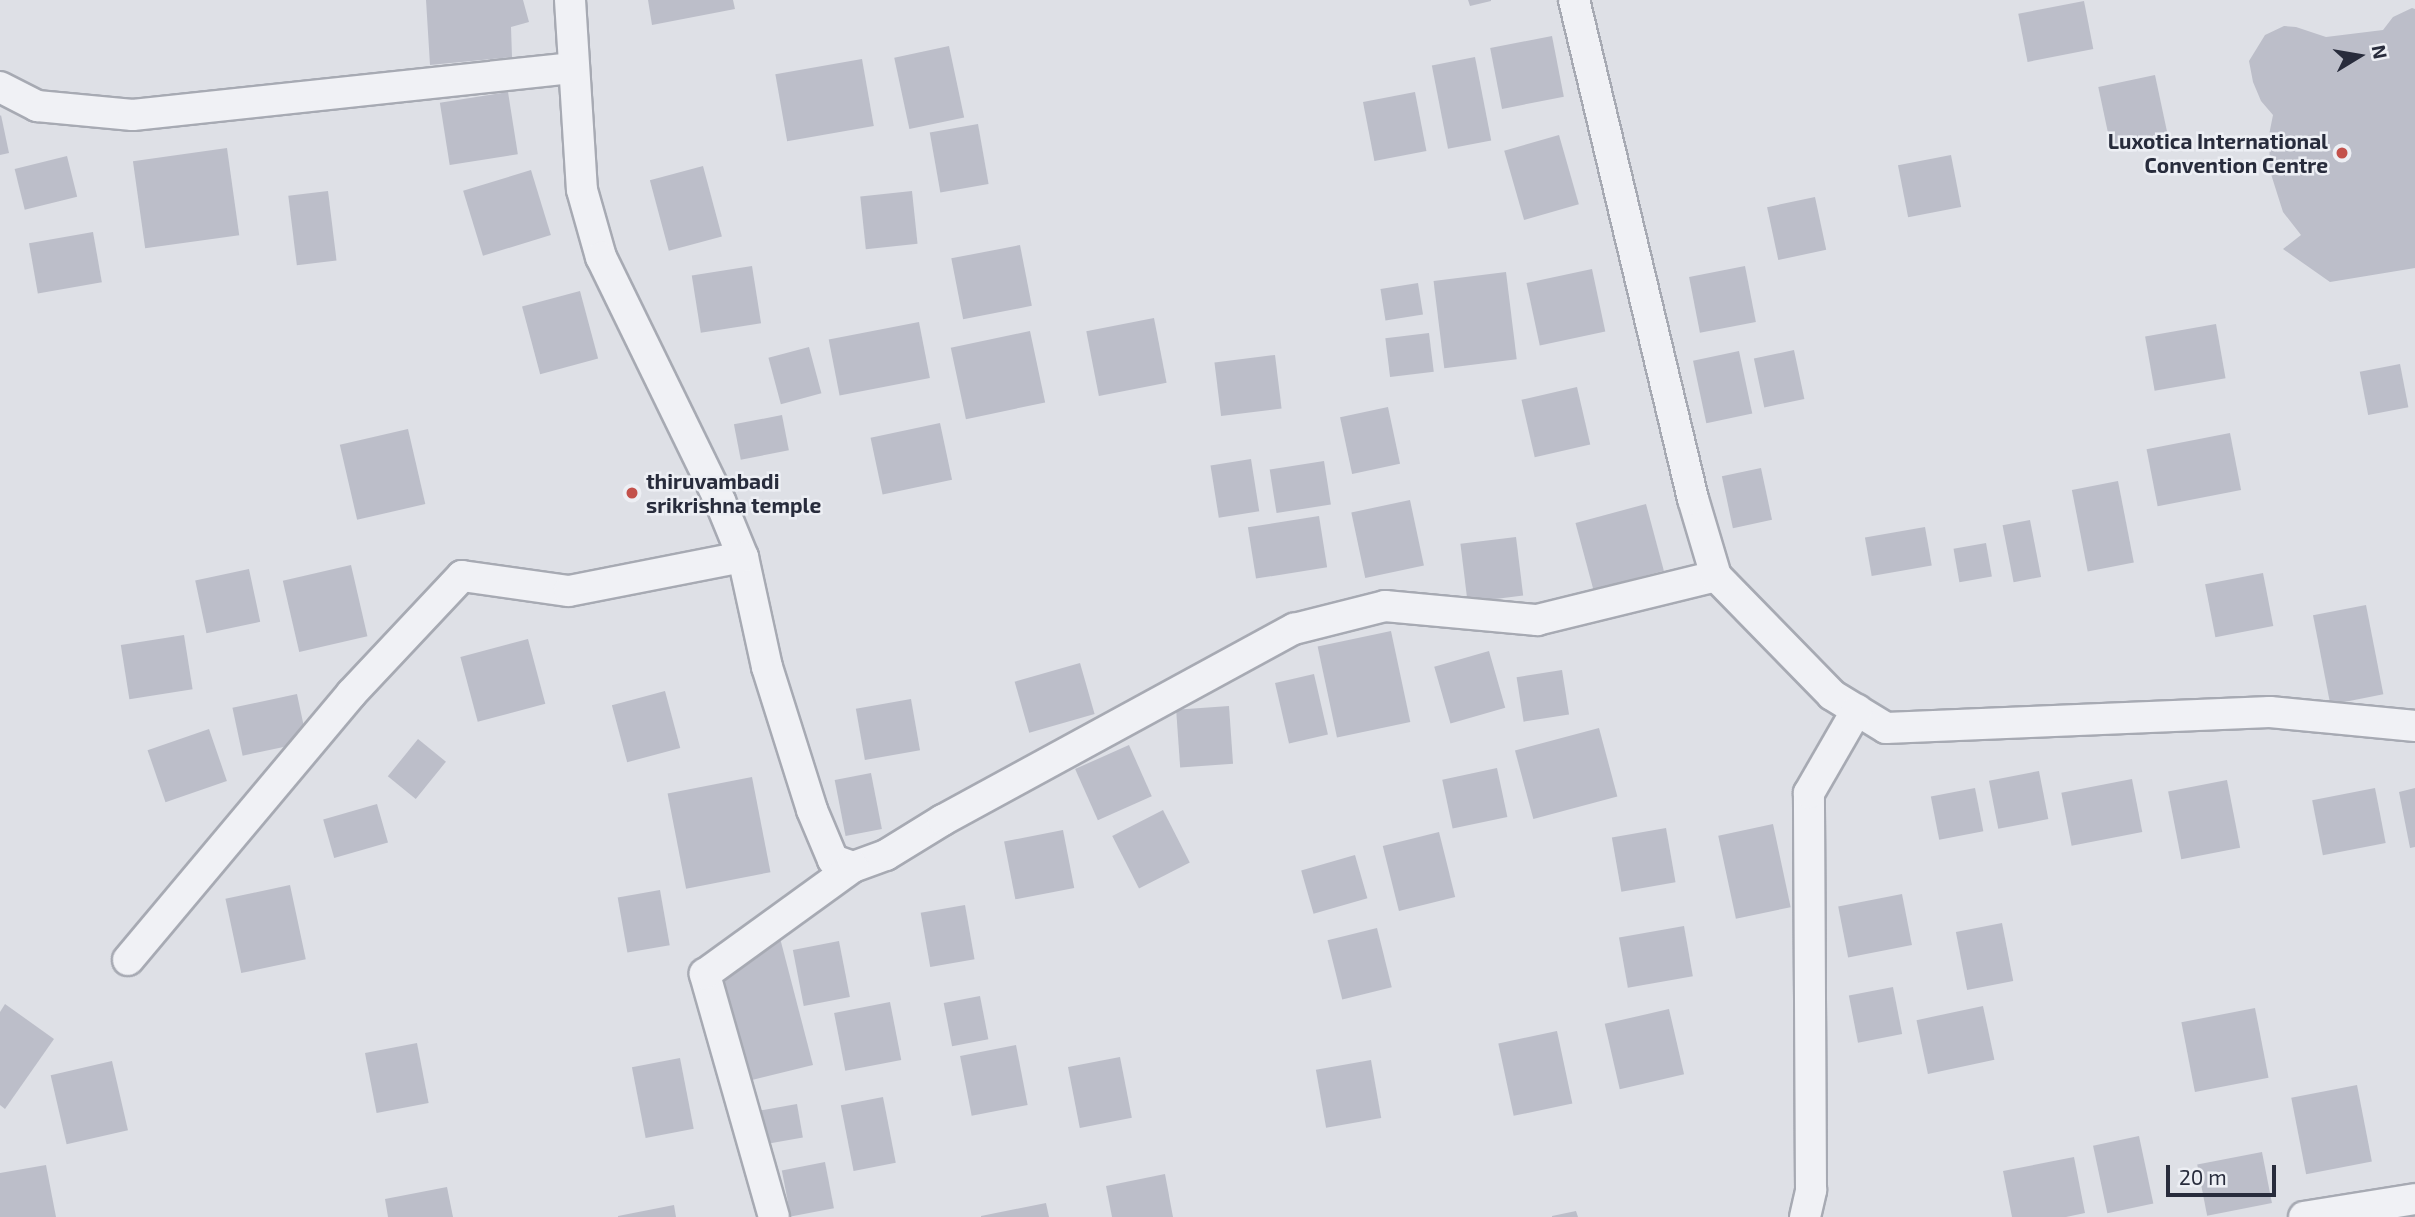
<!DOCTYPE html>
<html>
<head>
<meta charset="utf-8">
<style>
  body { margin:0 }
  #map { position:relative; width:2415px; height:1217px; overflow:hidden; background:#dee0e6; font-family:"Exo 2",sans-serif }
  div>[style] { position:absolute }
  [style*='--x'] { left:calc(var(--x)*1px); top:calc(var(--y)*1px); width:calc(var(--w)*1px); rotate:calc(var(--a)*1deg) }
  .building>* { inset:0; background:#bcbec9; transform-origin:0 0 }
  .roads { filter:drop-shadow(2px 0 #a7aab3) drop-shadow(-2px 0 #a7aab3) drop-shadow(0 2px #a7aab3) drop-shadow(0 -2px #a7aab3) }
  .street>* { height:30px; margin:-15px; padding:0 15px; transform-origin:15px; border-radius:15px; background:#f0f1f5 }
  .dots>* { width:19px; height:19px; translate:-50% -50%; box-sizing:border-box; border:4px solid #edeff4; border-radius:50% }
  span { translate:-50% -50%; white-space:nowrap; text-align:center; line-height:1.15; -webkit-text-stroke:5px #edeff4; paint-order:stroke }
  .poi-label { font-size:21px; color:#282c3c; font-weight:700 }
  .right { translate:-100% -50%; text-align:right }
  .left { translate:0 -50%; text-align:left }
  .north { position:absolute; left:2324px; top:21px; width:70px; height:70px; -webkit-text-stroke:5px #edeff4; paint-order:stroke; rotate:79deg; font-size:19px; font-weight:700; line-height:28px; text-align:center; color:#282c3c }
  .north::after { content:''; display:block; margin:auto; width:24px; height:32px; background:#282c3c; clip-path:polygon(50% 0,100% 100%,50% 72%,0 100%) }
  .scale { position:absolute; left:2166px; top:1165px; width:110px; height:32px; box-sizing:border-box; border:4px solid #282c3c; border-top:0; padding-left:9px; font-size:21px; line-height:24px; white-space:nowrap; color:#282c3c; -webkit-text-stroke:5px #edeff4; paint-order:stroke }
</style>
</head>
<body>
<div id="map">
  <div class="building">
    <i style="clip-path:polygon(426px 0,523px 0,529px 22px,511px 27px,512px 57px,430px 65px)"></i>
    <i style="clip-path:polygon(648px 0,733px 0,735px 9px,652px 25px)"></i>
    <i style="clip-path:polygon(1468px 0,1491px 0,1491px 1px,1470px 6px)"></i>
    <i style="left:2084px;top:1px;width:49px;height:67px;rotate:79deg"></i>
    <i style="clip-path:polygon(2412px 8px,2415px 9px,2415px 268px,2330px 282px,2283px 249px,2301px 235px,2283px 212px,2270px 171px,2269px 135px,2273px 115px,2261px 101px,2253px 82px,2249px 61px,2265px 35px,2284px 26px,2296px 27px,2326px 37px,2383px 30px,2393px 17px)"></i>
    <i style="left:1552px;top:36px;width:62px;height:63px;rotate:79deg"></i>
    <i style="left:949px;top:46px;width:73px;height:56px;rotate:78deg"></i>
    <i style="left:1475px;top:57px;width:85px;height:44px;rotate:79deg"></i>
    <i style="left:862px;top:59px;width:68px;height:88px;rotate:80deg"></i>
    <i style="left:2155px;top:75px;width:59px;height:58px;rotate:78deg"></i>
    <i style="left:508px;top:92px;width:63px;height:69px;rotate:81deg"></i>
    <i style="left:1415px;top:92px;width:60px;height:53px;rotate:79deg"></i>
    <i style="clip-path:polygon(1px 115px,9px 153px,0 155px,0 116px)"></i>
    <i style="left:978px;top:124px;width:61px;height:49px;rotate:80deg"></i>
    <i style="left:1559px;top:135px;width:72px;height:57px;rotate:74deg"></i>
    <i style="left:227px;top:148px;width:88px;height:95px;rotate:82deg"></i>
    <i style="left:1951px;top:155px;width:53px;height:54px;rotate:79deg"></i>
    <i style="left:67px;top:156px;width:42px;height:54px;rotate:76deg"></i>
    <i style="left:703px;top:166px;width:73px;height:55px;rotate:75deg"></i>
    <i style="left:531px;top:170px;width:68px;height:71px;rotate:73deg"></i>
    <i style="left:328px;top:191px;width:70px;height:40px;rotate:83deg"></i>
    <i style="left:912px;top:191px;width:53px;height:52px;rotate:84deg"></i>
    <i style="left:1815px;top:197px;width:54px;height:49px;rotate:78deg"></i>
    <i style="left:93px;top:232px;width:51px;height:65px;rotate:80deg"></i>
    <i style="left:1020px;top:245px;width:62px;height:70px;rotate:79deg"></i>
    <i style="left:752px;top:266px;width:58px;height:61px;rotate:81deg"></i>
    <i style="left:1745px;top:266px;width:57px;height:57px;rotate:79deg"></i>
    <i style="left:1592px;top:269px;width:64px;height:67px;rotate:78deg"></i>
    <i style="left:1506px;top:272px;width:88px;height:73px;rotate:83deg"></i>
    <i style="left:1418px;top:283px;width:32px;height:38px;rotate:81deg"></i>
    <i style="left:580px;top:291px;width:70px;height:60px;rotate:75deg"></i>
    <i style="left:1154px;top:318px;width:66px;height:69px;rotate:79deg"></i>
    <i style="left:919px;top:322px;width:57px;height:92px;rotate:79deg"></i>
    <i style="left:2216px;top:324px;width:55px;height:72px;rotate:80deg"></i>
    <i style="left:1030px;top:331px;width:73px;height:81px;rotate:78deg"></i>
    <i style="left:1429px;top:333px;width:39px;height:44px;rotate:83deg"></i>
    <i style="left:809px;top:347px;width:48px;height:42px;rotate:75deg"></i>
    <i style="left:1794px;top:350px;width:50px;height:41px;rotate:78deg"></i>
    <i style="left:1739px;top:351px;width:64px;height:47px;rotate:78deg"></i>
    <i style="left:1275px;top:355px;width:54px;height:61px;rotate:83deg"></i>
    <i style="left:2400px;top:364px;width:44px;height:41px;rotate:79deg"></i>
    <i style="left:1577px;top:387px;width:59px;height:57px;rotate:77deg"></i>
    <i style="left:1388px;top:407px;width:58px;height:49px;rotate:78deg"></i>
    <i style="left:782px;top:415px;width:36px;height:49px;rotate:79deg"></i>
    <i style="left:940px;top:423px;width:58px;height:71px;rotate:78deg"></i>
    <i style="left:408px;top:429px;width:77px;height:70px;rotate:77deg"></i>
    <i style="left:2230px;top:433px;width:58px;height:85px;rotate:79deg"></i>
    <i style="left:1251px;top:459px;width:53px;height:41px;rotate:81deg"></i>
    <i style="left:1324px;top:461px;width:44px;height:55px;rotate:81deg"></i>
    <i style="left:1761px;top:468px;width:53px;height:40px;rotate:78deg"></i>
    <i style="left:2118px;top:481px;width:83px;height:47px;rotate:79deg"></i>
    <i style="left:1410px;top:500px;width:67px;height:60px;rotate:78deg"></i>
    <i style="left:1646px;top:504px;width:69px;height:73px;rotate:75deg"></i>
    <i style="left:1319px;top:516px;width:52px;height:72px;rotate:81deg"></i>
    <i style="left:2030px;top:520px;width:58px;height:28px;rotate:79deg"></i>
    <i style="left:1925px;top:527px;width:39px;height:61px;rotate:80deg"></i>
    <i style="left:1516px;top:537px;width:59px;height:56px;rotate:83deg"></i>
    <i style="left:1986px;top:543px;width:34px;height:33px;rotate:80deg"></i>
    <i style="left:351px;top:565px;width:73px;height:70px;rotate:77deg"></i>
    <i style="left:249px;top:569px;width:54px;height:55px;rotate:78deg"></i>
    <i style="left:2263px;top:573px;width:54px;height:59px;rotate:79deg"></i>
    <i style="left:2366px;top:605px;width:91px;height:54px;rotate:79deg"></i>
    <i style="left:1391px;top:631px;width:93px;height:75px;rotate:78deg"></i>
    <i style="left:184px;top:635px;width:55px;height:64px;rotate:81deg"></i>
    <i style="left:528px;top:639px;width:67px;height:70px;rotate:75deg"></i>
    <i style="left:1489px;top:651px;width:59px;height:57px;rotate:74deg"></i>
    <i style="left:1080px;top:663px;width:53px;height:68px;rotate:74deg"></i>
    <i style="left:1562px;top:670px;width:45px;height:46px;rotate:81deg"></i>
    <i style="left:1314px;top:674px;width:62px;height:40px;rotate:77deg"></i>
    <i style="left:665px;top:691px;width:59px;height:55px;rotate:75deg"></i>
    <i style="left:297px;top:694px;width:49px;height:66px;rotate:78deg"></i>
    <i style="left:911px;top:699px;width:52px;height:56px;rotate:80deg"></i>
    <i style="left:1229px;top:706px;width:58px;height:53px;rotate:86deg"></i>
    <i style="left:1599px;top:728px;width:71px;height:87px;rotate:75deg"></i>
    <i style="left:209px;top:729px;width:55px;height:65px;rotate:71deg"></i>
    <i style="left:418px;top:739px;width:36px;height:48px;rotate:39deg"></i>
    <i style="left:1129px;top:745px;width:56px;height:59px;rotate:66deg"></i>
    <i style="left:1497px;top:768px;width:50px;height:56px;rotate:78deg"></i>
    <i style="left:2039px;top:771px;width:49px;height:51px;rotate:79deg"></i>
    <i style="left:871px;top:773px;width:57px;height:37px;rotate:79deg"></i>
    <i style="left:752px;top:777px;width:97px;height:86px;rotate:79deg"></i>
    <i style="left:2132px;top:779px;width:54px;height:72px;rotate:79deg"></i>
    <i style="left:2227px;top:780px;width:69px;height:60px;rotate:79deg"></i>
    <i style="left:1975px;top:788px;width:44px;height:45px;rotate:79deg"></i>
    <i style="left:2375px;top:788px;width:56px;height:64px;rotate:79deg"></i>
    <i style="clip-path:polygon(2415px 788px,2415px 847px,2410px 848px,2399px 792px)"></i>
    <i style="left:377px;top:804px;width:40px;height:56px;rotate:74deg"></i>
    <i style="left:1163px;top:810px;width:59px;height:57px;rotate:63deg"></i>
    <i style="left:1773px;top:824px;width:85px;height:56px;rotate:78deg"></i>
    <i style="left:1666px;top:828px;width:55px;height:55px;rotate:80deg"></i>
    <i style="left:1063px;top:830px;width:59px;height:60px;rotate:79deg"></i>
    <i style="left:1439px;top:832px;width:67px;height:58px;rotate:76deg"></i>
    <i style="left:1355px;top:855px;width:45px;height:56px;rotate:74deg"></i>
    <i style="left:290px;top:885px;width:76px;height:66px;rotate:78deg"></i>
    <i style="left:660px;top:890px;width:56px;height:43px;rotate:80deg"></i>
    <i style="left:1902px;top:894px;width:52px;height:65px;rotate:79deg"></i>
    <i style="left:965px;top:905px;width:55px;height:45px;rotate:80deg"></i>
    <i style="left:2002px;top:923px;width:59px;height:47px;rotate:79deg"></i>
    <i style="left:1684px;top:926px;width:51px;height:66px;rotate:80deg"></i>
    <i style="left:1377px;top:928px;width:61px;height:51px;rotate:76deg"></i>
    <i style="clip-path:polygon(780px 938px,813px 1065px,740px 1083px,712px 977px)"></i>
    <i style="left:839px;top:941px;width:57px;height:47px;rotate:79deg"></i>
    <i style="left:1893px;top:987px;width:48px;height:45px;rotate:79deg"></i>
    <i style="left:980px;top:996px;width:44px;height:37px;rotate:79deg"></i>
    <i style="left:890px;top:1002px;width:59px;height:57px;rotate:79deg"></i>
    <i style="clip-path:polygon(5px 1004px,54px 1039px,5px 1109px,0 1105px,0 1012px)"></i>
    <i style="left:1983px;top:1006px;width:55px;height:68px;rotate:78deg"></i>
    <i style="left:2255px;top:1008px;width:71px;height:75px;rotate:79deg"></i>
    <i style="left:1669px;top:1009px;width:67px;height:66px;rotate:77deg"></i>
    <i style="left:1557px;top:1031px;width:74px;height:60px;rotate:78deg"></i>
    <i style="left:417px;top:1043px;width:61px;height:53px;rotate:79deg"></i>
    <i style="left:1016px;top:1045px;width:61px;height:57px;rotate:79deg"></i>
    <i style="left:1120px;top:1057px;width:62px;height:53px;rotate:79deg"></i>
    <i style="left:680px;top:1058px;width:72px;height:49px;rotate:79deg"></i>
    <i style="left:1371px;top:1060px;width:59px;height:56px;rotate:80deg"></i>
    <i style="left:112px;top:1061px;width:71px;height:63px;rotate:77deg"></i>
    <i style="left:2357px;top:1085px;width:78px;height:67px;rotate:79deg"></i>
    <i style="left:883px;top:1097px;width:67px;height:43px;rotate:79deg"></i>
    <i style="left:797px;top:1104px;width:34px;height:40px;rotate:80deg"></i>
    <i style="left:2139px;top:1136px;width:69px;height:47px;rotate:78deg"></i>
    <i style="left:2262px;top:1152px;width:52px;height:66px;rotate:79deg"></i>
    <i style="clip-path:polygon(2074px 1157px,2085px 1213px,2066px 1217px,2012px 1217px,2003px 1171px)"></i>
    <i style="left:825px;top:1162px;width:47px;height:44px;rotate:79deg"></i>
    <i style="clip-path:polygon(46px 1165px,56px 1217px,0 1217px,0 1173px)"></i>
    <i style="clip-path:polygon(1165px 1174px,1173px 1217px,1112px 1217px,1106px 1186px)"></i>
    <i style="clip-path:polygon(447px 1187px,453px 1217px,388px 1217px,385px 1199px)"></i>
    <i style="clip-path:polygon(1046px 1203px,1049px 1217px,981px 1217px,981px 1216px)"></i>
    <i style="clip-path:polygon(674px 1205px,676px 1217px,618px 1217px,618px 1216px)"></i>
    <i style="clip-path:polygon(1576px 1211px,1578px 1217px,1552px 1217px,1552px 1216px)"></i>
  </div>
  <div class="roads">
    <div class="street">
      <i style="--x:570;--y:0;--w:190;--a:86.4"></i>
      <i style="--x:582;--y:190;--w:70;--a:74.2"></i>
      <i style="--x:601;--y:257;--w:271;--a:64"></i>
      <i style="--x:720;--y:501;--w:61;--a:67.7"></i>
      <i style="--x:743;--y:557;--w:113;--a:77.7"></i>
      <i style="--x:767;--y:667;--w:150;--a:72.5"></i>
      <i style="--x:812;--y:810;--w:54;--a:67.2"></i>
      <i style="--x:833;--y:860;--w:21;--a:19"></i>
      <i style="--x:853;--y:867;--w:35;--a:-20"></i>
      <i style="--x:886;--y:855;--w:67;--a:-31.6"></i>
      <i style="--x:943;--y:820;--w:400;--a:-28.6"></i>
      <i style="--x:1294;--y:629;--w:94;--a:-14.2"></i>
      <i style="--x:1385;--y:606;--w:153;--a:5.3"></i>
      <i style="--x:1537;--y:620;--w:184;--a:-13.8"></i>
      <i style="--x:1716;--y:576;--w:80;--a:-106.6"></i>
      <i style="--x:1693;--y:499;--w:513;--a:-103.41"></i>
      <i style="--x:0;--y:87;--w:42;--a:27.2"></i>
      <i style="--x:37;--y:106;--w:96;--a:5.4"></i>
      <i style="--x:133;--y:115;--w:443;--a:-6.1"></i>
      <i style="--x:1716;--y:576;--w:166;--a:45.7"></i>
      <i style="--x:1832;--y:695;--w:63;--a:31.4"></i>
      <i style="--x:1886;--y:728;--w:384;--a:-2.4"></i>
      <i style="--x:2270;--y:712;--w:146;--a:5.5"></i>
      <i style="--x:128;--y:960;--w:347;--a:-50"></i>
      <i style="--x:351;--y:694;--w:162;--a:-46.8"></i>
      <i style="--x:462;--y:576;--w:108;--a:8"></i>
      <i style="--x:569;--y:591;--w:177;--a:-11.1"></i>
      <i style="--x:774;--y:1217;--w:253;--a:-105.9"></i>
      <i style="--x:705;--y:974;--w:183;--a:-35.9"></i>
      <i style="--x:1805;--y:1217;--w:28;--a:-77"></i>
      <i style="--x:1811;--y:1190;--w:397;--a:-90.3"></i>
      <i style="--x:1809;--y:793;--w:96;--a:-60"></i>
      <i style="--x:2304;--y:1217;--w:112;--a:-9.2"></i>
    </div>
  </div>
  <div class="dots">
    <i style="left:2342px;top:153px;background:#c3514b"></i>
    <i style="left:632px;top:493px;background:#c3514b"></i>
  </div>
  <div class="poi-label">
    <span class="right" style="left:2328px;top:153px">Luxotica International<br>Convention Centre</span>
    <span class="left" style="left:646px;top:493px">thiruvambadi<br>srikrishna temple</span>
  </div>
  <div class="north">N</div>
  <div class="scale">20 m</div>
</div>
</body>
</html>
